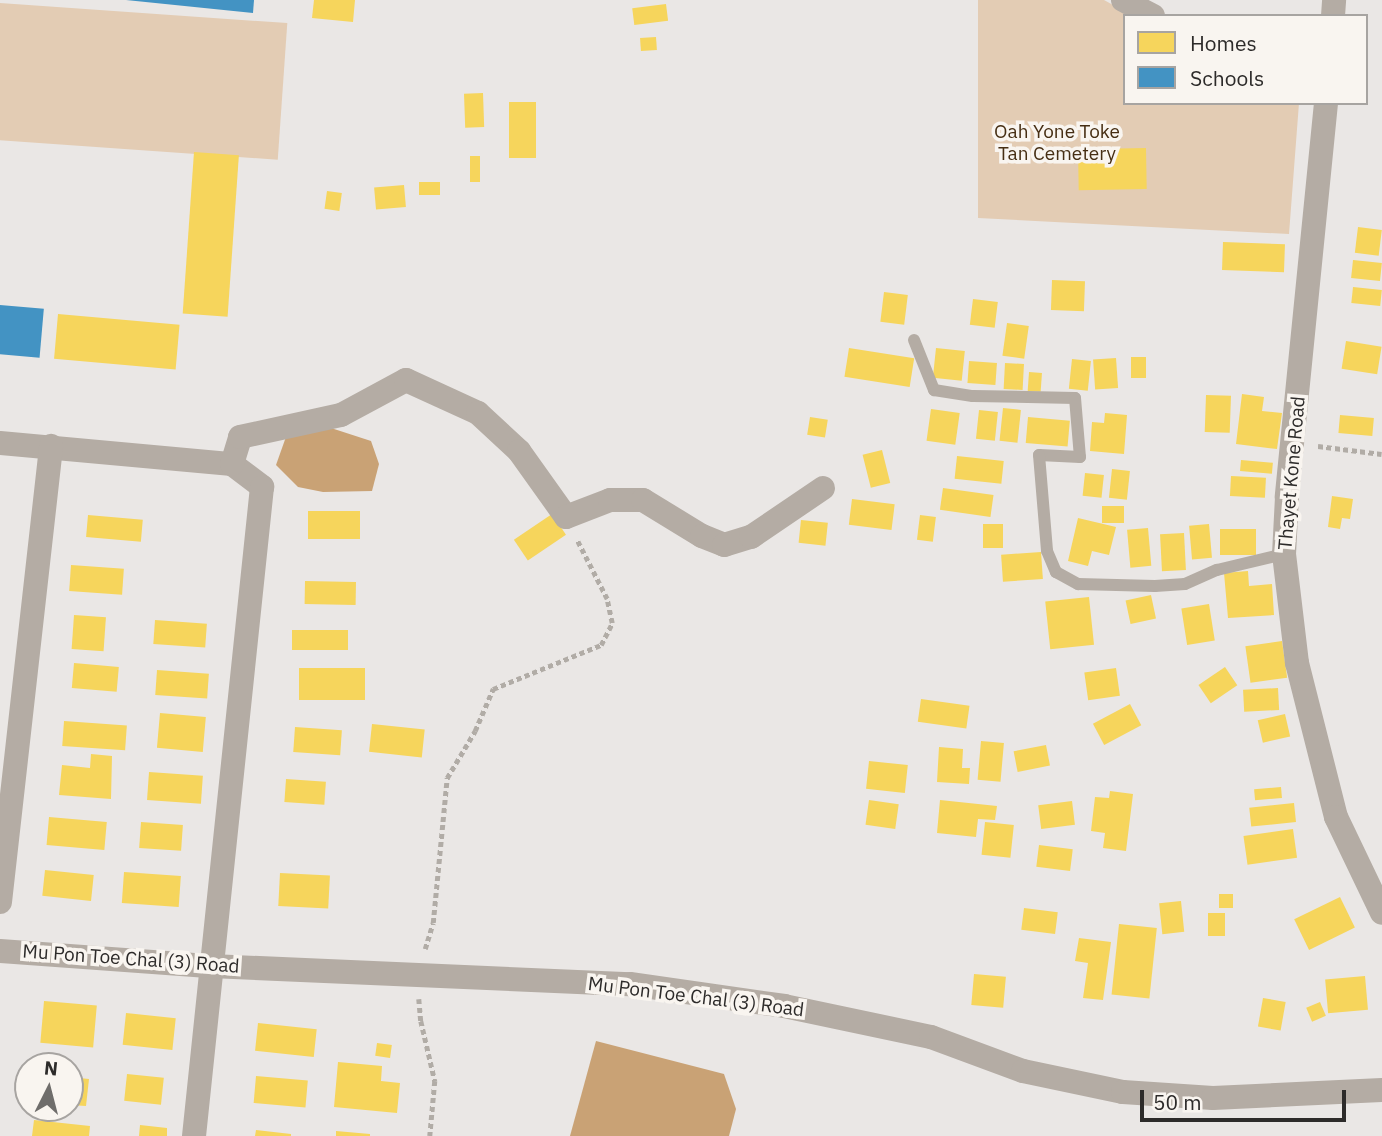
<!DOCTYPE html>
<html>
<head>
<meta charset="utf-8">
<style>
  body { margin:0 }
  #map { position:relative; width:1382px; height:1136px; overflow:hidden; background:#eae7e5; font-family:"IBM Plex Sans",sans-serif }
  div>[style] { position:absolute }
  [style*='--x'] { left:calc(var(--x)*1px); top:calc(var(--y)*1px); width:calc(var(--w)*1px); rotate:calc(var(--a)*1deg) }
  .green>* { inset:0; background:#e3ccb4; transform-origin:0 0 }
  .water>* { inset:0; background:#c9a275 }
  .homes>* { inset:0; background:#f6d55c; transform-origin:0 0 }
  .schools>* { inset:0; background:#4393c3; transform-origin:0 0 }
  .path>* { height:4.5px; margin-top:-2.25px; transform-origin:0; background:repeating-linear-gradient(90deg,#b1aca6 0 5px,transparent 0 8.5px) }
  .service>* { height:12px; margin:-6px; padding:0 6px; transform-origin:6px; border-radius:6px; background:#b4aca4 }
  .minor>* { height:24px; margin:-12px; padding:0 12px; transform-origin:12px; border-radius:12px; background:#b4aca4 }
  span { translate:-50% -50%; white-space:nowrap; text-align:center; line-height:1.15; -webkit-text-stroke:7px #f9f5f0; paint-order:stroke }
  .park-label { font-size:19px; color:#462e13 }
  .street-label { font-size:19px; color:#2d2b2a }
  .legend { position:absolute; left:1123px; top:14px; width:245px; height:91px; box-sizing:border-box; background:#f9f5f0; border:2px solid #a7a4a1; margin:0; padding:9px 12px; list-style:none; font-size:21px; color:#2d2b2a }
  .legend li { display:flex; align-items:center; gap:14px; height:35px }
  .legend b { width:35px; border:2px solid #a7a4a1 }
  .north { position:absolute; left:14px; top:1052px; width:70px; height:70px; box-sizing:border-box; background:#f9f5f0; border:2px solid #a7a4a1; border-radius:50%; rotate:6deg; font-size:19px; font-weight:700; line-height:28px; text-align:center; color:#2d2b2a }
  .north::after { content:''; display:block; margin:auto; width:24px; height:32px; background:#6f6d6b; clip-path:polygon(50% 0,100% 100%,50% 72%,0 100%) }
  .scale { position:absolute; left:1140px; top:1090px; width:206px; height:32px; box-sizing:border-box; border:4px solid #2d2b2a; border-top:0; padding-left:9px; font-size:21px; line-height:24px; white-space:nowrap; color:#2d2b2a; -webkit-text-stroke:5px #f9f5f0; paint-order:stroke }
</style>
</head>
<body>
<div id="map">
  <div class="green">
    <i style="clip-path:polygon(978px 0,1104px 0,1133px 16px,1125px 16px,1125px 103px,1299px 103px,1289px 234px,978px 218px)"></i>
    <i style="left:0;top:3px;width:288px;height:137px;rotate:4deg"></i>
  </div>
  <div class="water">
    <i style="clip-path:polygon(331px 428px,371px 441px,379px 464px,372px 491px,323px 492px,298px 487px,276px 465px,287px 434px)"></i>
    <i style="clip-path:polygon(596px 1041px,724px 1074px,736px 1109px,729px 1136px,570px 1136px)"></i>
  </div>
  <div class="homes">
    <i style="clip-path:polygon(314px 0,355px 0,353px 22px,312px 18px)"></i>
    <i style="left:666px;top:4px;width:17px;height:34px;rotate:83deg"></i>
    <i style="left:656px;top:37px;width:13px;height:16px;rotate:86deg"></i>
    <i style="left:483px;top:93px;width:34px;height:19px;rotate:88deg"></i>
    <i style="left:509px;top:102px;width:27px;height:56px"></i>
    <i style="left:1146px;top:148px;width:41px;height:68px;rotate:89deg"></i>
    <i style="left:194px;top:152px;width:45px;height:162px;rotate:4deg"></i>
    <i style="left:470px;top:156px;width:10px;height:26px"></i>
    <i style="left:419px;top:182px;width:21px;height:13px"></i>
    <i style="left:404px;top:185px;width:22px;height:30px;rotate:85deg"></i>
    <i style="left:327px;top:191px;width:15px;height:18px;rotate:8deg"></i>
    <i style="left:1358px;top:227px;width:24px;height:26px;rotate:7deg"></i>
    <i style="left:1223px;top:242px;width:62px;height:28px;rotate:2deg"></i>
    <i style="left:1353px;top:260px;width:29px;height:18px;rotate:6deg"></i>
    <i style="left:1052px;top:280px;width:33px;height:30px;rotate:2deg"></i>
    <i style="left:1353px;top:287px;width:29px;height:16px;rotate:6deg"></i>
    <i style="left:884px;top:292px;width:24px;height:30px;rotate:7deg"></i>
    <i style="left:973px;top:299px;width:25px;height:26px;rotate:7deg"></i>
    <i style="left:58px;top:314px;width:122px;height:45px;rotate:5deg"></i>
    <i style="left:1007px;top:323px;width:22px;height:33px;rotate:8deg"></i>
    <i style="left:1346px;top:341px;width:36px;height:28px;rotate:9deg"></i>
    <i style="left:849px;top:348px;width:66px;height:29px;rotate:9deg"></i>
    <i style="left:936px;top:348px;width:29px;height:30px;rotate:6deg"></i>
    <i style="left:1131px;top:357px;width:15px;height:21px"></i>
    <i style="left:1116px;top:358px;width:30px;height:23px;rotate:86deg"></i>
    <i style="left:1072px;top:359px;width:19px;height:30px;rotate:6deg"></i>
    <i style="left:969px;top:361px;width:28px;height:22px;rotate:4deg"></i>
    <i style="left:1005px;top:363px;width:19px;height:26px;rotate:3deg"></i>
    <i style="left:1029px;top:372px;width:13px;height:19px;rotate:4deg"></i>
    <i style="clip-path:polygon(1242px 394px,1264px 397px,1262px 411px,1282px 413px,1277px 449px,1236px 444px)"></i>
    <i style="left:1206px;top:395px;width:25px;height:37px;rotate:2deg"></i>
    <i style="left:1003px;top:408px;width:18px;height:33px;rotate:6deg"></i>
    <i style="left:931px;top:409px;width:29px;height:32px;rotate:8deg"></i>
    <i style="left:979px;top:410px;width:19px;height:29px;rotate:6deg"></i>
    <i style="clip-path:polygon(1105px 413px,1127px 415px,1124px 454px,1090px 451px,1092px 422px,1104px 423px)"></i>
    <i style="left:1340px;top:415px;width:34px;height:18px;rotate:5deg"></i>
    <i style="left:810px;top:417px;width:18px;height:18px;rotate:9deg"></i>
    <i style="left:1028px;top:417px;width:42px;height:26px;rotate:5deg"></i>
    <i style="left:882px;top:450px;width:34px;height:20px;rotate:76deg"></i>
    <i style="left:957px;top:456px;width:47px;height:23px;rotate:6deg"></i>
    <i style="left:1241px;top:460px;width:32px;height:11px;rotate:5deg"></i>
    <i style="left:1112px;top:469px;width:18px;height:29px;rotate:6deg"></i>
    <i style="left:1085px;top:473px;width:19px;height:23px;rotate:6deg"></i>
    <i style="left:1231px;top:476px;width:35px;height:20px;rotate:3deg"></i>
    <i style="left:943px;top:488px;width:51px;height:22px;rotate:8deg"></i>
    <i style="clip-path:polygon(1332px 496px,1353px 499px,1350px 519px,1342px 518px,1340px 529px,1328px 527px)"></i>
    <i style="left:852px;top:499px;width:43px;height:26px;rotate:7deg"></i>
    <i style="left:1102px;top:506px;width:22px;height:17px"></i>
    <i style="left:308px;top:511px;width:52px;height:28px"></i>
    <i style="left:552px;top:514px;width:25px;height:46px;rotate:56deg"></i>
    <i style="left:88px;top:515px;width:55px;height:22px;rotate:5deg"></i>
    <i style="left:920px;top:515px;width:16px;height:25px;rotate:7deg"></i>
    <i style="clip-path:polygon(1078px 518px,1116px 527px,1109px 555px,1092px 551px,1088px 566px,1068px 561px)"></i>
    <i style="left:801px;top:520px;width:27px;height:23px;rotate:6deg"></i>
    <i style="left:983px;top:524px;width:20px;height:24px"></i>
    <i style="left:1209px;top:524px;width:34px;height:20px;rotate:85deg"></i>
    <i style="left:1148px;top:528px;width:38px;height:21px;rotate:85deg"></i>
    <i style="left:1220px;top:529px;width:36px;height:26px"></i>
    <i style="left:1184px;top:533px;width:37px;height:24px;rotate:87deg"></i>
    <i style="left:1041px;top:552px;width:27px;height:40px;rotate:86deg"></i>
    <i style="left:71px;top:565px;width:53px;height:26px;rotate:4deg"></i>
    <i style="clip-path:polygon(1248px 571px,1249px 586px,1272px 584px,1274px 615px,1228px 618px,1224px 573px)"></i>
    <i style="left:305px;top:581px;width:51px;height:23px;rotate:1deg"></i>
    <i style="left:1151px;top:595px;width:24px;height:26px;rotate:78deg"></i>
    <i style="left:1089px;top:597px;width:48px;height:44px;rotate:84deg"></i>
    <i style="left:1209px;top:604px;width:37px;height:28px;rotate:81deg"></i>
    <i style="left:74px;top:615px;width:32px;height:34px;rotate:4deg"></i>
    <i style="left:155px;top:620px;width:52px;height:24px;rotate:4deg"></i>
    <i style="left:292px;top:630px;width:56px;height:20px"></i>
    <i style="left:1282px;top:641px;width:37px;height:37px;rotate:82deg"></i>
    <i style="left:74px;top:663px;width:45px;height:25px;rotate:5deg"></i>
    <i style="left:1225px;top:667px;width:22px;height:32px;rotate:56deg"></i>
    <i style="left:299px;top:668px;width:66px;height:32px"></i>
    <i style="left:1116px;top:668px;width:28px;height:32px;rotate:82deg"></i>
    <i style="left:157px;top:670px;width:52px;height:25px;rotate:4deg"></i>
    <i style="left:1278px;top:688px;width:22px;height:35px;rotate:87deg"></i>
    <i style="left:921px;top:699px;width:49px;height:23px;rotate:8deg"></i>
    <i style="left:1130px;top:704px;width:24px;height:42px;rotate:62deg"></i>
    <i style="left:160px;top:713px;width:46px;height:35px;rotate:5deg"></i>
    <i style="left:1285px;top:714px;width:23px;height:28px;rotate:77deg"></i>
    <i style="left:64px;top:721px;width:63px;height:25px;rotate:4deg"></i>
    <i style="left:372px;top:724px;width:53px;height:28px;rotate:6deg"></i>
    <i style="left:295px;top:727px;width:47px;height:25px;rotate:4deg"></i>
    <i style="left:981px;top:741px;width:23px;height:39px;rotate:5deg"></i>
    <i style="left:1046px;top:745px;width:21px;height:33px;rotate:79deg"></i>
    <i style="clip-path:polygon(939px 747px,963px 749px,962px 768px,970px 768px,969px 784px,937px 782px)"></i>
    <i style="clip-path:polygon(91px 754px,112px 756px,111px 799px,59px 795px,62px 765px,90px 768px)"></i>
    <i style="left:869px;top:761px;width:39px;height:28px;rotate:6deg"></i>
    <i style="left:149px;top:772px;width:54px;height:28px;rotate:4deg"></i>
    <i style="left:286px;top:779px;width:40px;height:23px;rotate:4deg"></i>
    <i style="left:1281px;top:787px;width:11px;height:27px;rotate:85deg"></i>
    <i style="clip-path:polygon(1110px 791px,1133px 794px,1126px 851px,1103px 848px,1105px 833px,1091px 831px,1095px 797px,1109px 798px)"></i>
    <i style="left:869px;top:800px;width:30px;height:25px;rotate:8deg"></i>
    <i style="clip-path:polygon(940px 800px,997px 806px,995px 820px,978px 819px,976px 837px,937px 833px)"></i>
    <i style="left:1072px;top:801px;width:24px;height:34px;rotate:83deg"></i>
    <i style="left:1294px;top:803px;width:19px;height:45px;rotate:84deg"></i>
    <i style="left:49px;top:817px;width:58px;height:28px;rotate:5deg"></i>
    <i style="left:141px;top:822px;width:42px;height:26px;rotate:4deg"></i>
    <i style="left:985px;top:822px;width:29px;height:33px;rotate:6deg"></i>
    <i style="left:1293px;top:829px;width:29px;height:50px;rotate:82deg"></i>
    <i style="left:1039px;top:845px;width:34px;height:22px;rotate:7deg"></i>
    <i style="left:45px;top:870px;width:49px;height:26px;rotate:6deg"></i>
    <i style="left:124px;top:872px;width:57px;height:31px;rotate:4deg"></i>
    <i style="left:280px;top:873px;width:50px;height:33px;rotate:3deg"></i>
    <i style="left:1219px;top:894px;width:14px;height:14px"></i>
    <i style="left:1340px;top:897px;width:34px;height:51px;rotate:64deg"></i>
    <i style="left:1181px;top:901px;width:31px;height:22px;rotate:84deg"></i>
    <i style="left:1024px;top:908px;width:34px;height:22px;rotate:7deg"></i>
    <i style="left:1208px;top:913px;width:17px;height:23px"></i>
    <i style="left:1119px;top:924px;width:38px;height:71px;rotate:6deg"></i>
    <i style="clip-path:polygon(1079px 938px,1111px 942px,1103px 1000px,1083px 998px,1088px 963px,1075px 961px)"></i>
    <i style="left:974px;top:974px;width:32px;height:31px;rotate:5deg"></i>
    <i style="left:1365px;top:976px;width:34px;height:40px;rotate:85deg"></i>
    <i style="left:1263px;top:998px;width:23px;height:29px;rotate:10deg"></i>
    <i style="left:44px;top:1001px;width:53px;height:42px;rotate:5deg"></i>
    <i style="left:1320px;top:1002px;width:15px;height:15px;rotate:67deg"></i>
    <i style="left:126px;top:1013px;width:50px;height:32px;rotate:6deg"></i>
    <i style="left:258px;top:1023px;width:59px;height:28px;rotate:6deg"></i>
    <i style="left:377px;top:1043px;width:15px;height:13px;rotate:8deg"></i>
    <i style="clip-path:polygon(338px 1062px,382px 1066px,381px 1081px,400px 1083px,397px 1113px,334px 1107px)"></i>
    <i style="clip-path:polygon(26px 1073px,28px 1073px,28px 1100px,23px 1100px)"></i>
    <i style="left:127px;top:1074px;width:37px;height:27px;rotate:6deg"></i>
    <i style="left:256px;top:1076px;width:52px;height:27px;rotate:5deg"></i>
    <i style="clip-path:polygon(70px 1077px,89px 1079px,86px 1106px,70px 1105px)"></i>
    <i style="clip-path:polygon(34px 1120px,90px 1126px,89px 1136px,32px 1136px)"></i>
    <i style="clip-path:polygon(140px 1125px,167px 1128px,167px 1136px,139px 1136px)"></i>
    <i style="clip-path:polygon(256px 1130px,291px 1134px,291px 1136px,255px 1136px)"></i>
    <i style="clip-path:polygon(336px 1131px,370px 1134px,370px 1136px,336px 1136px)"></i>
  </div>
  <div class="schools">
    <i style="clip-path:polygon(126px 0,254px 0,253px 13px)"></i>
    <i style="left:0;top:305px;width:44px;height:49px;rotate:5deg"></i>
  </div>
  <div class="path">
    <i style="--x:1318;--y:446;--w:64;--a:7.1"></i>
    <i style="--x:425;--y:949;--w:27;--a:-73"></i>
    <i style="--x:433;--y:923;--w:146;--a:-84.5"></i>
    <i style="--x:447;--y:778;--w:55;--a:-59.2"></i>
    <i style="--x:475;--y:731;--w:46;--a:-66.8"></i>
    <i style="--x:493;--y:689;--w:117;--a:-22.2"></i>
    <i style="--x:601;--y:645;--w:25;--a:-63"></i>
    <i style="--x:612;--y:623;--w:25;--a:-102"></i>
    <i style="--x:607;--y:599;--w:66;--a:-117"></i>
    <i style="--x:419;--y:999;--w:22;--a:85"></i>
    <i style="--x:421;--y:1021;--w:62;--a:76.9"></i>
    <i style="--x:435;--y:1081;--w:55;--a:95.2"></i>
  </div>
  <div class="service">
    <i style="--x:914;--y:340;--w:54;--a:68.2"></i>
    <i style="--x:934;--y:390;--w:39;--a:9"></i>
    <i style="--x:973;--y:396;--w:102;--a:1.1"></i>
    <i style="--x:1075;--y:398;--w:59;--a:85.2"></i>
    <i style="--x:1080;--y:457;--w:41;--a:-177.2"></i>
    <i style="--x:1039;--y:455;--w:96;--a:85.2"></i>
    <i style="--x:1047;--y:551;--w:23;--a:67"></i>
    <i style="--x:1056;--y:572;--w:25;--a:29"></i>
    <i style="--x:1078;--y:584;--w:77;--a:1.5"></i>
    <i style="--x:1155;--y:586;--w:30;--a:-4"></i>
    <i style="--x:1185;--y:584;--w:35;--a:-24"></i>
    <i style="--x:1217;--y:570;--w:69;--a:-13.4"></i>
  </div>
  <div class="minor">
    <i style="--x:1123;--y:0;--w:34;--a:28"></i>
    <i style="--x:1333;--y:16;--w:16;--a:-86"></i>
    <i style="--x:1326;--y:103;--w:396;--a:95.7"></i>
    <i style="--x:1287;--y:497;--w:57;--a:93"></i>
    <i style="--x:1284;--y:554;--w:110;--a:83.2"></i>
    <i style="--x:1297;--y:663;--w:159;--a:75.8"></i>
    <i style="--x:1336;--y:817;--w:106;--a:64.4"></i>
    <i style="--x:0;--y:443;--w:233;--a:5.2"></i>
    <i style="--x:232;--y:464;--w:38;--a:37"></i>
    <i style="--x:262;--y:487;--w:653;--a:95.98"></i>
    <i style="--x:232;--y:464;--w:28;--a:-73"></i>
    <i style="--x:240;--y:437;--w:103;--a:-12.3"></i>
    <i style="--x:341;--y:415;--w:74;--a:-28.3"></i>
    <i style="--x:406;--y:380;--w:79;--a:24.6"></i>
    <i style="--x:478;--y:413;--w:56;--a:42.8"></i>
    <i style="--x:519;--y:451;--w:81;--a:54.5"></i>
    <i style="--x:566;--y:517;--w:47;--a:-21.1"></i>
    <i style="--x:610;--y:500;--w:33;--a:0"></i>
    <i style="--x:643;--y:500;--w:69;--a:31.4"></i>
    <i style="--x:702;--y:536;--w:24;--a:22"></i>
    <i style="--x:724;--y:545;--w:28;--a:-17"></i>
    <i style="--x:751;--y:537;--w:87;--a:-34.2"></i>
    <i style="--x:0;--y:902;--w:459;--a:-83.6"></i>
    <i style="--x:0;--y:951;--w:212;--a:4.1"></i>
    <i style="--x:211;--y:966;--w:419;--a:2.5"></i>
    <i style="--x:630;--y:984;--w:156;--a:8.1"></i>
    <i style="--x:784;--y:1006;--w:150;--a:11.9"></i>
    <i style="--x:931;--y:1037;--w:98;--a:20.3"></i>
    <i style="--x:1023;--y:1071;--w:102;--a:11.9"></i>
    <i style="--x:1123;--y:1092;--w:90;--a:3.8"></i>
    <i style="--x:1213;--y:1098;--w:169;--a:-2.7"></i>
  </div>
  <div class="park-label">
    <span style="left:1057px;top:143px">Oah Yone Toke<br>Tan Cemetery</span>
  </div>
  <div class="street-label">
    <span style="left:1292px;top:473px;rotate:-85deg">Thayet Kone Road</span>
    <span style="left:131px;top:959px;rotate:4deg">Mu Pon Toe Chal (3) Road</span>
    <span style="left:696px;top:997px;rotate:7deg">Mu Pon Toe Chal (3) Road</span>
  </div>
  <ul class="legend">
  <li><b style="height:19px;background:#f6d55c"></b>Homes</li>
  <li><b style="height:19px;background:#4393c3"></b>Schools</li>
  </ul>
  <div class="north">N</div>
  <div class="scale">50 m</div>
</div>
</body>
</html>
